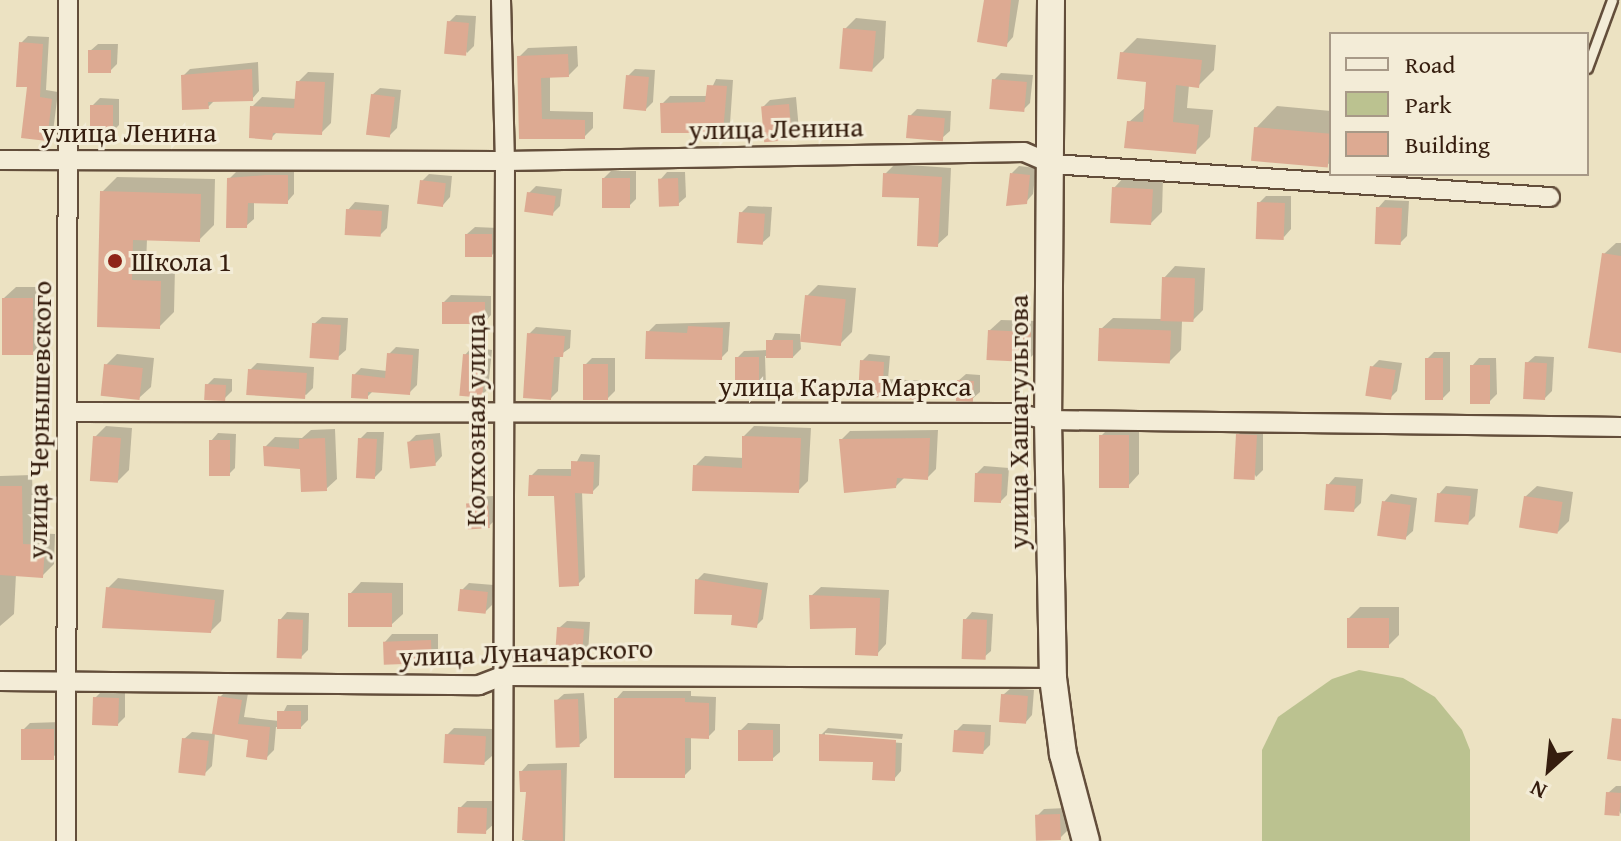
<!DOCTYPE html>
<html>
<head>
<meta charset="utf-8">
<style>
  body { margin:0 }
  #map { position:relative; width:1621px; height:841px; overflow:hidden; background:#ece2c2; font-family:"Gentium Book Plus",serif }
  div>[style] { position:absolute }
  [style*='--x'] { left:calc(var(--x)*1px); top:calc(var(--y)*1px); width:calc(var(--w)*1px); rotate:calc(var(--a)*1deg) }
  .green>* { inset:0; background:#bbc290 }
  .shadow>* { inset:0; background:#0003 }
  .building>* { inset:0; background:#ddaa92; transform-origin:0 0 }
  .roads { filter:drop-shadow(2px 0 #634e3b) drop-shadow(-2px 0 #634e3b) drop-shadow(0 2px #634e3b) drop-shadow(0 -2px #634e3b) }
  .service>* { height:9px; margin:-4.5px; padding:0 4.5px; transform-origin:4.5px; border-radius:4.5px; background:#f3ecd7 }
  .minor>* { height:18px; margin:-9px; padding:0 9px; transform-origin:9px; border-radius:9px; background:#f3ecd7 }
  .secondary>* { height:26px; margin:-13px; padding:0 13px; transform-origin:13px; border-radius:13px; background:#f3ecd7 }
  .dots>* { width:22px; height:22px; translate:-50% -50%; box-sizing:border-box; border:4px solid #f3ecd7; border-radius:50% }
  span { translate:-50% -50%; white-space:nowrap; text-align:center; line-height:1.15; -webkit-text-stroke:6px #f3ecd7; paint-order:stroke }
  .street-label { font-size:28px; color:#351d0e }
  .poi-label { font-size:28px; color:#351d0e }
  .left { translate:0 -50%; text-align:left }
  .legend { position:absolute; left:1329px; top:32px; width:260px; height:144px; box-sizing:border-box; background:#f3ecd7; border:2px solid #a79987; margin:0; padding:10px 14px; list-style:none; font-size:24px; color:#351d0e }
  .legend li { display:flex; align-items:center; gap:16px; height:40px }
  .legend b { width:40px; border:2px solid #a79987 }
  .north { position:absolute; left:1509px; top:729px; width:80px; height:80px; -webkit-text-stroke:6px #f3ecd7; paint-order:stroke; rotate:207deg; font-size:22px; font-weight:700; line-height:32px; text-align:center; color:#351d0e }
  .north::after { content:''; display:block; margin:auto; width:28px; height:36px; background:#351d0e; clip-path:polygon(50% 0,100% 100%,50% 72%,0 100%) }
</style>
</head>
<body>
<div id="map">
  <div class="green">
    <i style="clip-path:polygon(1359px 670px,1403px 678px,1435px 697px,1462px 730px,1470px 750px,1470px 841px,1262px 841px,1262px 750px,1278px 717px,1332px 679px)"></i>
  </div>
  <div class="shadow">
    <i style="clip-path:polygon(986px 0,1019px 0,1013px 37px,1006px 45px)"></i>
    <i style="clip-path:polygon(456px 15px,476px 16px,474px 46px,467px 53px,449px 22px)"></i>
    <i style="clip-path:polygon(856px 18px,886px 21px,884px 58px,872px 70px,845px 29px)"></i>
    <i style="clip-path:polygon(28px 36px,49px 37px,46px 90px,58px 92px,53px 132px,46px 139px,21px 43px)"></i>
    <i style="clip-path:polygon(1137px 38px,1216px 45px,1214px 70px,1198px 86px,1189px 85px,1187px 108px,1213px 110px,1210px 137px,1195px 152px,1129px 122px,1146px 107px,1148px 80px,1122px 53px)"></i>
    <i style="clip-path:polygon(98px 44px,118px 44px,117px 64px,110px 71px,90px 51px)"></i>
    <i style="clip-path:polygon(577px 46px,578px 66px,569px 75px,550px 76px,550px 111px,593px 112px,593px 128px,584px 137px,521px 137px,519px 57px,528px 48px)"></i>
    <i style="clip-path:polygon(258px 62px,259px 91px,252px 99px,215px 100px,208px 107px,183px 76px,190px 69px)"></i>
    <i style="clip-path:polygon(635px 69px,655px 70px,653px 102px,646px 109px,628px 76px)"></i>
    <i style="clip-path:polygon(308px 72px,334px 73px,331px 123px,321px 133px,278px 131px,271px 138px,252px 107px,262px 97px,297px 99px,298px 82px)"></i>
    <i style="clip-path:polygon(1001px 73px,1033px 75px,1030px 103px,1023px 110px,994px 80px)"></i>
    <i style="clip-path:polygon(716px 79px,733px 80px,730px 124px,722px 131px,662px 104px,670px 96px,708px 96px)"></i>
    <i style="clip-path:polygon(380px 88px,401px 90px,397px 128px,390px 135px,372px 95px)"></i>
    <i style="clip-path:polygon(796px 97px,799px 130px,792px 138px,763px 107px,770px 100px)"></i>
    <i style="clip-path:polygon(100px 98px,119px 99px,119px 125px,112px 132px,92px 106px)"></i>
    <i style="clip-path:polygon(1277px 106px,1331px 111px,1331px 165px,1256px 128px)"></i>
    <i style="clip-path:polygon(917px 109px,951px 111px,950px 131px,942px 138px,910px 116px)"></i>
    <i style="clip-path:polygon(895px 164px,951px 168px,948px 235px,937px 245px,921px 196px,885px 174px)"></i>
    <i style="clip-path:polygon(1019px 166px,1036px 168px,1033px 194px,1026px 202px,1012px 173px)"></i>
    <i style="clip-path:polygon(294px 169px,294px 194px,287px 202px,254px 201px,254px 219px,246px 226px,229px 179px,236px 172px)"></i>
    <i style="clip-path:polygon(611px 171px,636px 171px,636px 199px,628px 207px,604px 178px)"></i>
    <i style="clip-path:polygon(667px 172px,685px 172px,686px 197px,678px 204px,660px 180px)"></i>
    <i style="clip-path:polygon(429px 174px,452px 176px,450px 197px,443px 205px,422px 181px)"></i>
    <i style="clip-path:polygon(1125px 176px,1163px 178px,1162px 212px,1151px 223px,1114px 188px)"></i>
    <i style="clip-path:polygon(117px 177px,215px 179px,214px 225px,199px 240px,147px 239px,146px 266px,175px 267px,174px 312px,159px 327px,99px 325px,102px 192px)"></i>
    <i style="clip-path:polygon(536px 186px,562px 189px,560px 206px,553px 213px,529px 193px)"></i>
    <i style="clip-path:polygon(1266px 196px,1291px 196px,1291px 229px,1284px 237px,1259px 203px)"></i>
    <i style="clip-path:polygon(1385px 200px,1409px 201px,1407px 236px,1400px 243px,1378px 208px)"></i>
    <i style="clip-path:polygon(355px 202px,389px 205px,387px 228px,380px 235px,348px 210px)"></i>
    <i style="clip-path:polygon(748px 206px,772px 207px,770px 236px,762px 243px,741px 213px)"></i>
    <i style="clip-path:polygon(475px 227px,498px 228px,498px 249px,491px 256px,467px 234px)"></i>
    <i style="clip-path:polygon(1616px 243px,1621px 243px,1621px 351px,1604px 254px)"></i>
    <i style="clip-path:polygon(1175px 266px,1205px 268px,1203px 310px,1192px 321px,1182px 321px,1181px 350px,1169px 362px,1101px 329px,1113px 318px,1162px 319px,1164px 278px)"></i>
    <i style="clip-path:polygon(818px 285px,856px 288px,852px 332px,841px 343px,807px 296px)"></i>
    <i style="clip-path:polygon(16px 287px,44px 287px,45px 341px,33px 352px,4px 298px)"></i>
    <i style="clip-path:polygon(451px 295px,491px 296px,491px 315px,484px 323px,444px 302px)"></i>
    <i style="clip-path:polygon(322px 317px,348px 318px,346px 350px,338px 357px,314px 324px)"></i>
    <i style="clip-path:polygon(1001px 320px,1041px 321px,1040px 348px,1029px 359px,989px 331px)"></i>
    <i style="clip-path:polygon(730px 322px,728px 351px,721px 358px,648px 332px,656px 324px)"></i>
    <i style="clip-path:polygon(536px 327px,571px 330px,570px 348px,560px 355px,558px 391px,551px 398px,529px 334px)"></i>
    <i style="clip-path:polygon(775px 333px,800px 334px,801px 349px,793px 357px,765px 356px,766px 387px,758px 394px,737px 358px,744px 351px,768px 350px)"></i>
    <i style="clip-path:polygon(396px 347px,419px 349px,417px 385px,409px 393px,374px 390px,367px 397px,354px 375px,361px 368px,387px 371px,389px 354px)"></i>
    <i style="clip-path:polygon(472px 347px,492px 350px,488px 389px,481px 396px,465px 355px)"></i>
    <i style="clip-path:polygon(1434px 352px,1450px 352px,1450px 391px,1443px 398px,1427px 359px)"></i>
    <i style="clip-path:polygon(117px 354px,154px 358px,151px 387px,139px 398px,106px 365px)"></i>
    <i style="clip-path:polygon(869px 354px,890px 356px,888px 379px,926px 381px,926px 392px,920px 398px,860px 394px,862px 361px)"></i>
    <i style="clip-path:polygon(1535px 356px,1554px 357px,1552px 391px,1545px 398px,1527px 363px)"></i>
    <i style="clip-path:polygon(592px 358px,615px 358px,615px 391px,608px 398px,585px 365px)"></i>
    <i style="clip-path:polygon(1479px 358px,1496px 358px,1497px 394px,1489px 402px,1472px 366px)"></i>
    <i style="clip-path:polygon(1379px 360px,1402px 363px,1397px 391px,1390px 398px,1372px 367px)"></i>
    <i style="clip-path:polygon(257px 363px,314px 367px,313px 388px,306px 395px,250px 370px)"></i>
    <i style="clip-path:polygon(966px 374px,980px 375px,980px 392px,972px 399px,958px 381px)"></i>
    <i style="clip-path:polygon(214px 378px,232px 379px,232px 391px,225px 398px,207px 385px)"></i>
    <i style="clip-path:polygon(1112px 425px,1139px 425px,1139px 474px,1128px 486px,1101px 436px)"></i>
    <i style="clip-path:polygon(106px 426px,132px 428px,129px 470px,117px 482px,95px 437px)"></i>
    <i style="clip-path:polygon(754px 426px,811px 428px,808px 481px,798px 491px,695px 466px,705px 456px,744px 458px,744px 436px)"></i>
    <i style="clip-path:polygon(1245px 428px,1263px 428px,1263px 470px,1256px 477px,1238px 435px)"></i>
    <i style="clip-path:polygon(335px 429px,337px 479px,326px 489px,302px 467px,265px 447px,275px 437px,302px 438px,311px 430px)"></i>
    <i style="clip-path:polygon(938px 430px,936px 469px,927px 478px,904px 478px,896px 486px,841px 440px,850px 431px)"></i>
    <i style="clip-path:polygon(367px 432px,384px 432px,382px 470px,375px 477px,360px 439px)"></i>
    <i style="clip-path:polygon(218px 433px,236px 434px,235px 468px,228px 475px,211px 441px)"></i>
    <i style="clip-path:polygon(440px 433px,442px 456px,435px 464px,409px 442px,416px 435px)"></i>
    <i style="clip-path:polygon(581px 454px,600px 455px,599px 485px,592px 492px,582px 491px,585px 577px,578px 584px,556px 494px,531px 476px,538px 469px,573px 469px)"></i>
    <i style="clip-path:polygon(984px 466px,1009px 468px,1007px 495px,1000px 502px,977px 473px)"></i>
    <i style="clip-path:polygon(32px 475px,34px 533px,55px 534px,54px 564px,42px 576px,16px 574px,14px 614px,0 626px,0 476px)"></i>
    <i style="clip-path:polygon(1335px 477px,1363px 479px,1361px 503px,1354px 510px,1328px 485px)"></i>
    <i style="clip-path:polygon(1446px 486px,1478px 489px,1475px 516px,1468px 523px,1439px 494px)"></i>
    <i style="clip-path:polygon(1537px 486px,1573px 492px,1569px 521px,1558px 532px,1525px 497px)"></i>
    <i style="clip-path:polygon(1391px 494px,1417px 498px,1413px 531px,1405px 538px,1384px 502px)"></i>
    <i style="clip-path:polygon(494px 496px,496px 519px,489px 526px,468px 505px,475px 497px)"></i>
    <i style="clip-path:polygon(704px 573px,768px 583px,763px 619px,756px 626px,734px 613px,697px 580px)"></i>
    <i style="clip-path:polygon(118px 578px,224px 590px,221px 621px,211px 631px,104px 627px,108px 588px)"></i>
    <i style="clip-path:polygon(361px 582px,403px 583px,403px 614px,391px 625px,350px 594px)"></i>
    <i style="clip-path:polygon(469px 583px,494px 585px,492px 605px,485px 612px,462px 590px)"></i>
    <i style="clip-path:polygon(821px 587px,889px 590px,886px 644px,877px 654px,858px 626px,811px 596px)"></i>
    <i style="clip-path:polygon(1360px 607px,1399px 607px,1399px 635px,1388px 646px,1349px 618px)"></i>
    <i style="clip-path:polygon(287px 612px,309px 613px,308px 650px,301px 657px,280px 620px)"></i>
    <i style="clip-path:polygon(972px 612px,993px 614px,991px 651px,983px 658px,965px 620px)"></i>
    <i style="clip-path:polygon(567px 621px,590px 622px,588px 654px,581px 662px,559px 628px)"></i>
    <i style="clip-path:polygon(392px 634px,438px 634px,438px 654px,431px 662px,385px 642px)"></i>
    <i style="clip-path:polygon(1011px 688px,1034px 690px,1032px 715px,1025px 723px,1003px 695px)"></i>
    <i style="clip-path:polygon(227px 690px,248px 693px,244px 717px,279px 721px,287px 705px,308px 705px,308px 720px,301px 727px,276px 727px,274px 750px,267px 757px,250px 738px,215px 733px,212px 766px,205px 773px,184px 739px,192px 732px,214px 734px,220px 697px)"></i>
    <i style="clip-path:polygon(102px 691px,125px 692px,125px 717px,118px 724px,95px 698px)"></i>
    <i style="clip-path:polygon(623px 691px,691px 691px,691px 696px,716px 697px,715px 730px,708px 737px,691px 736px,691px 769px,684px 776px,616px 699px)"></i>
    <i style="clip-path:polygon(584px 693px,587px 738px,579px 745px,556px 701px,564px 694px)"></i>
    <i style="clip-path:polygon(61px 722px,61px 750px,53px 757px,23px 730px,30px 723px)"></i>
    <i style="clip-path:polygon(748px 723px,780px 724px,780px 752px,772px 759px,740px 731px)"></i>
    <i style="clip-path:polygon(963px 724px,991px 725px,990px 745px,983px 752px,956px 731px)"></i>
    <i style="clip-path:polygon(454px 728px,493px 729px,492px 756px,484px 763px,447px 735px)"></i>
    <i style="clip-path:polygon(828px 728px,903px 734px,902px 739px,825px 733px,825px 737px,902px 743px,901px 771px,894px 779px,875px 760px,821px 735px)"></i>
    <i style="clip-path:polygon(567px 763px,565px 841px,524px 841px,528px 790px,521px 772px,528px 764px)"></i>
    <i style="clip-path:polygon(1616px 786px,1621px 786px,1621px 814px,1608px 793px)"></i>
    <i style="clip-path:polygon(467px 801px,494px 801px,494px 824px,486px 831px,460px 808px)"></i>
    <i style="clip-path:polygon(1066px 808px,1068px 830px,1060px 838px,1037px 816px,1044px 809px)"></i>
  </div>
  <div class="building">
    <i style="clip-path:polygon(984px 0,1011px 0,1007px 47px,977px 42px)"></i>
    <i style="left:447px;top:21px;width:22px;height:33px;rotate:5deg"></i>
    <i style="left:843px;top:28px;width:33px;height:41px;rotate:5deg"></i>
    <i style="clip-path:polygon(19px 42px,43px 44px,40px 97px,52px 99px,47px 141px,21px 138px,27px 87px,16px 87px)"></i>
    <i style="left:88px;top:50px;width:23px;height:23px"></i>
    <i style="clip-path:polygon(1120px 52px,1202px 60px,1199px 88px,1176px 85px,1173px 122px,1199px 125px,1196px 154px,1124px 148px,1127px 121px,1143px 122px,1146px 82px,1117px 79px)"></i>
    <i style="clip-path:polygon(568px 54px,569px 77px,541px 78px,542px 119px,585px 120px,585px 139px,519px 139px,517px 56px)"></i>
    <i style="clip-path:polygon(252px 69px,253px 101px,208px 102px,209px 109px,182px 110px,181px 75px)"></i>
    <i style="left:626px;top:75px;width:23px;height:34px;rotate:5deg"></i>
    <i style="left:992px;top:79px;width:35px;height:30px;rotate:5deg"></i>
    <i style="clip-path:polygon(296px 81px,325px 82px,322px 135px,273px 133px,272px 140px,249px 138px,250px 106px,294px 108px)"></i>
    <i style="clip-path:polygon(707px 85px,727px 86px,723px 133px,661px 133px,660px 103px,705px 102px)"></i>
    <i style="left:371px;top:94px;width:24px;height:41px;rotate:7deg"></i>
    <i style="left:789px;top:104px;width:36px;height:28px;rotate:85deg"></i>
    <i style="left:90px;top:105px;width:23px;height:29px"></i>
    <i style="left:908px;top:115px;width:37px;height:23px;rotate:5deg"></i>
    <i style="left:1254px;top:127px;width:77px;height:34px;rotate:5deg"></i>
    <i style="clip-path:polygon(883px 173px,942px 177px,938px 247px,917px 246px,919px 198px,882px 197px)"></i>
    <i style="clip-path:polygon(1010px 173px,1030px 175px,1027px 204px,1006px 206px)"></i>
    <i style="clip-path:polygon(266px 175px,288px 175px,288px 204px,248px 203px,247px 228px,226px 228px,227px 178px)"></i>
    <i style="left:602px;top:178px;width:28px;height:30px"></i>
    <i style="left:678px;top:178px;width:28px;height:20px;rotate:88deg"></i>
    <i style="left:420px;top:180px;width:26px;height:24px;rotate:7deg"></i>
    <i style="left:1112px;top:187px;width:41px;height:36px;rotate:3deg"></i>
    <i style="clip-path:polygon(100px 191px,201px 194px,200px 242px,133px 240px,132px 280px,161px 281px,160px 329px,97px 327px)"></i>
    <i style="left:527px;top:192px;width:29px;height:20px;rotate:8deg"></i>
    <i style="left:1257px;top:202px;width:28px;height:37px;rotate:2deg"></i>
    <i style="left:1376px;top:207px;width:26px;height:37px;rotate:2deg"></i>
    <i style="left:346px;top:209px;width:36px;height:26px;rotate:3deg"></i>
    <i style="left:739px;top:212px;width:26px;height:31px;rotate:4deg"></i>
    <i style="left:465px;top:234px;width:27px;height:23px"></i>
    <i style="clip-path:polygon(1602px 253px,1621px 256px,1621px 353px,1588px 348px)"></i>
    <i style="left:1162px;top:277px;width:33px;height:44px;rotate:2deg"></i>
    <i style="left:805px;top:295px;width:41px;height:47px;rotate:6deg"></i>
    <i style="left:2px;top:298px;width:31px;height:57px"></i>
    <i style="left:442px;top:302px;width:43px;height:22px"></i>
    <i style="left:312px;top:323px;width:29px;height:35px;rotate:4deg"></i>
    <i style="clip-path:polygon(688px 326px,723px 328px,722px 360px,645px 359px,646px 331px,687px 333px)"></i>
    <i style="left:1099px;top:328px;width:72px;height:33px;rotate:2deg"></i>
    <i style="left:988px;top:330px;width:43px;height:30px;rotate:3deg"></i>
    <i style="clip-path:polygon(527px 333px,565px 336px,563px 357px,554px 357px,551px 400px,523px 398px)"></i>
    <i style="left:766px;top:340px;width:27px;height:18px"></i>
    <i style="clip-path:polygon(387px 353px,413px 355px,410px 395px,368px 392px,368px 399px,351px 398px,352px 374px,385px 378px)"></i>
    <i style="left:463px;top:354px;width:23px;height:42px;rotate:5deg"></i>
    <i style="left:735px;top:357px;width:24px;height:40px"></i>
    <i style="left:1425px;top:358px;width:18px;height:42px"></i>
    <i style="clip-path:polygon(860px 360px,884px 362px,883px 385px,920px 386px,921px 400px,858px 396px)"></i>
    <i style="left:1525px;top:362px;width:22px;height:37px;rotate:3deg"></i>
    <i style="left:104px;top:364px;width:39px;height:32px;rotate:6deg"></i>
    <i style="left:583px;top:364px;width:25px;height:36px"></i>
    <i style="left:1470px;top:365px;width:20px;height:39px"></i>
    <i style="left:1370px;top:366px;width:26px;height:30px;rotate:9deg"></i>
    <i style="left:248px;top:369px;width:59px;height:26px;rotate:4deg"></i>
    <i style="left:957px;top:380px;width:17px;height:21px;rotate:3deg"></i>
    <i style="left:205px;top:384px;width:21px;height:16px;rotate:3deg"></i>
    <i style="left:1236px;top:434px;width:21px;height:45px;rotate:3deg"></i>
    <i style="left:1099px;top:435px;width:30px;height:53px"></i>
    <i style="left:93px;top:436px;width:28px;height:45px;rotate:4deg"></i>
    <i style="clip-path:polygon(742px 436px,801px 438px,799px 493px,692px 491px,693px 465px,742px 468px)"></i>
    <i style="clip-path:polygon(325px 438px,327px 491px,301px 492px,300px 469px,264px 466px,263px 446px,299px 449px,299px 439px)"></i>
    <i style="left:358px;top:438px;width:19px;height:40px;rotate:3deg"></i>
    <i style="clip-path:polygon(930px 438px,928px 480px,897px 478px,896px 488px,844px 493px,839px 439px)"></i>
    <i style="left:433px;top:439px;width:27px;height:26px;rotate:84deg"></i>
    <i style="left:209px;top:440px;width:21px;height:36px"></i>
    <i style="clip-path:polygon(571px 461px,594px 462px,593px 494px,575px 493px,579px 586px,559px 587px,554px 496px,528px 496px,529px 475px,571px 476px)"></i>
    <i style="left:975px;top:473px;width:27px;height:29px;rotate:2deg"></i>
    <i style="left:1326px;top:484px;width:30px;height:26px;rotate:4deg"></i>
    <i style="clip-path:polygon(0 486px,22px 486px,23px 544px,45px 545px,43px 578px,0 575px)"></i>
    <i style="left:1437px;top:493px;width:34px;height:29px;rotate:5deg"></i>
    <i style="left:1524px;top:496px;width:39px;height:32px;rotate:9deg"></i>
    <i style="left:1382px;top:501px;width:29px;height:35px;rotate:8deg"></i>
    <i style="left:488px;top:502px;width:26px;height:22px;rotate:86deg"></i>
    <i style="clip-path:polygon(695px 579px,762px 590px,757px 628px,731px 625px,732px 615px,694px 614px)"></i>
    <i style="clip-path:polygon(106px 587px,215px 600px,211px 633px,102px 628px)"></i>
    <i style="left:460px;top:589px;width:28px;height:22px;rotate:6deg"></i>
    <i style="left:348px;top:593px;width:44px;height:34px"></i>
    <i style="clip-path:polygon(809px 595px,880px 598px,878px 656px,855px 655px,856px 628px,810px 629px)"></i>
    <i style="left:1347px;top:618px;width:42px;height:30px"></i>
    <i style="left:278px;top:619px;width:25px;height:39px;rotate:2deg"></i>
    <i style="left:963px;top:619px;width:24px;height:40px;rotate:2deg"></i>
    <i style="left:557px;top:627px;width:27px;height:35px;rotate:4deg"></i>
    <i style="left:431px;top:640px;width:23px;height:48px;rotate:88deg"></i>
    <i style="left:1001px;top:694px;width:27px;height:28px;rotate:4deg"></i>
    <i style="clip-path:polygon(218px 696px,242px 700px,238px 724px,270px 727px,267px 760px,246px 757px,248px 740px,212px 734px)"></i>
    <i style="left:93px;top:697px;width:26px;height:28px;rotate:2deg"></i>
    <i style="clip-path:polygon(614px 698px,685px 698px,685px 702px,709px 703px,709px 739px,685px 738px,685px 778px,614px 778px)"></i>
    <i style="left:578px;top:699px;width:48px;height:24px;rotate:88deg"></i>
    <i style="left:277px;top:711px;width:24px;height:18px"></i>
    <i style="clip-path:polygon(1612px 718px,1621px 719px,1621px 761px,1607px 759px)"></i>
    <i style="left:21px;top:729px;width:33px;height:31px"></i>
    <i style="left:738px;top:730px;width:35px;height:31px"></i>
    <i style="left:954px;top:730px;width:31px;height:22px;rotate:4deg"></i>
    <i style="left:445px;top:734px;width:41px;height:29px;rotate:3deg"></i>
    <i style="clip-path:polygon(819px 734px,896px 740px,895px 781px,872px 780px,873px 762px,819px 761px)"></i>
    <i style="left:182px;top:738px;width:27px;height:35px;rotate:6deg"></i>
    <i style="clip-path:polygon(561px 770px,563px 841px,522px 840px,526px 792px,520px 792px,519px 771px)"></i>
    <i style="left:1606px;top:792px;width:15px;height:23px;rotate:4deg"></i>
    <i style="left:458px;top:807px;width:29px;height:26px;rotate:2deg"></i>
    <i style="left:1060px;top:814px;width:26px;height:25px;rotate:88deg"></i>
  </div>
  <div class="roads">
    <div class="service">
      <i style="--x:1587;--y:68;--w:72;--a:-69.8"></i>
    </div>
    <div class="minor">
      <i style="--x:501;--y:0;--w:161;--a:88.6"></i>
      <i style="--x:505;--y:161;--w:680;--a:90.17"></i>
      <i style="--x:0;--y:160;--w:505;--a:0.11"></i>
      <i style="--x:505;--y:161;--w:519;--a:-0.99"></i>
      <i style="--x:1024;--y:152;--w:30;--a:23"></i>
      <i style="--x:1052;--y:164;--w:499;--a:3.8"></i>
      <i style="--x:68;--y:412;--w:947;--a:0.06"></i>
      <i style="--x:1015;--y:413;--w:34;--a:12"></i>
      <i style="--x:1048;--y:420;--w:573;--a:0.7"></i>
      <i style="--x:0;--y:681;--w:479;--a:0.5"></i>
      <i style="--x:479;--y:685;--w:26;--a:-21"></i>
      <i style="--x:503;--y:676;--w:550;--a:0.21"></i>
      <i style="--x:66;--y:841;--w:841;--a:-89.86"></i>
    </div>
    <div class="secondary">
      <i style="--x:1051;--y:0;--w:420;--a:90.4"></i>
      <i style="--x:1048;--y:420;--w:258;--a:88.9"></i>
      <i style="--x:1053;--y:678;--w:77;--a:82.5"></i>
      <i style="--x:1063;--y:754;--w:90;--a:75.2"></i>
    </div>
  </div>
  <div class="dots">
    <i style="left:115px;top:261px;background:#8f2418"></i>
  </div>
  <div class="street-label">
    <span style="left:776px;top:128px;rotate:-1deg">улица Ленина</span>
    <span style="left:129px;top:132px">улица Ленина</span>
    <span style="left:845px;top:386px">улица Карла Маркса</span>
    <span style="left:39px;top:420px;rotate:-89deg">улица Чернышевского</span>
    <span style="left:475px;top:420px;rotate:-90deg">Колхозная улица</span>
    <span style="left:1018px;top:422px;rotate:-90deg">улица Хашагульгова</span>
    <span style="left:526px;top:652px;rotate:-2deg">улица Луначарского</span>
  </div>
  <div class="poi-label">
    <span class="left" style="left:131px;top:261px">Школа 1</span>
  </div>
  <ul class="legend">
  <li><b style="height:10px;background:#f3ecd7"></b>Road</li>
  <li><b style="height:22px;background:#bbc290"></b>Park</li>
  <li><b style="height:22px;background:#ddaa92"></b>Building</li>
  </ul>
  <div class="north">N</div>
</div>
</body>
</html>
